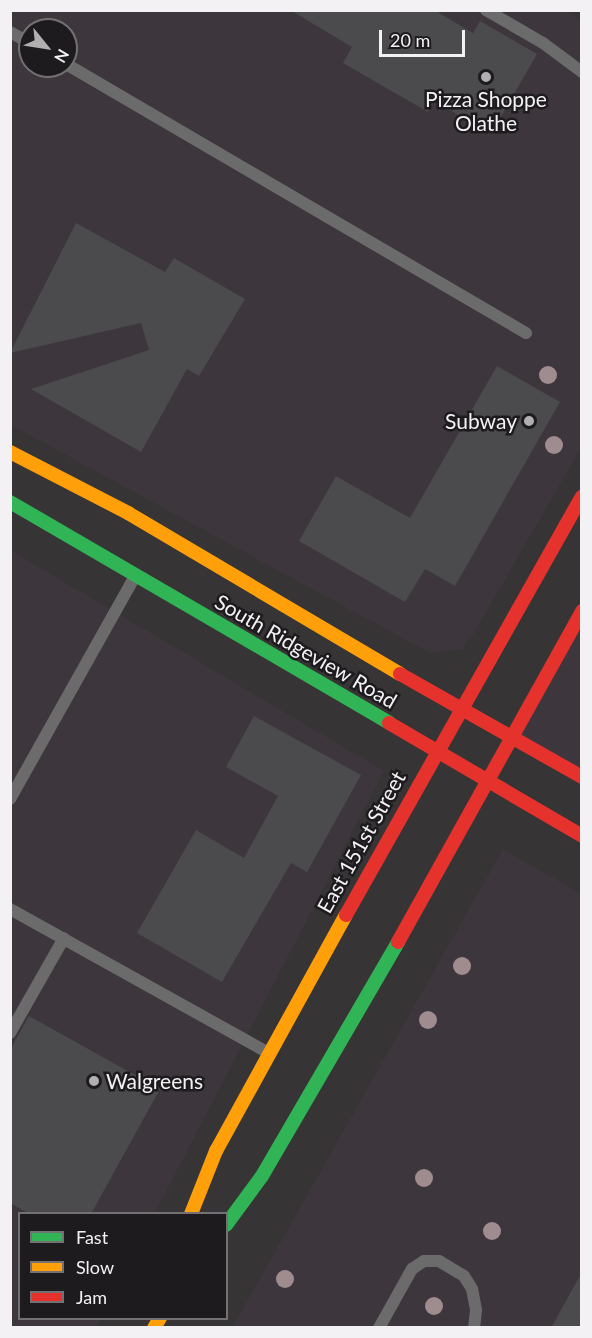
<!DOCTYPE html>
<html>
<head>
<meta charset="utf-8">
<style>
  body { margin:0 }
  #map { position:relative; width:592px; height:1338px; overflow:hidden; background:#363435; font-family:Lato,sans-serif }
  div>[style] { position:absolute }
  [style*='--x'] { left:calc(var(--x)*1px); top:calc(var(--y)*1px); width:calc(var(--w)*1px); rotate:calc(var(--a)*1deg) }
  .built>* { inset:0; background:#3e363d }
  .building>* { inset:0; background:#4b4a4c }
  .lane>* { height:12px; margin:-6px; padding:0 6px; transform-origin:6px; border-radius:6px; background:#6c6b6b }
  .fast>* { height:14px; margin:-7px; padding:0 7px; transform-origin:7px; border-radius:7px; background:#30b455 }
  .slow>* { height:14px; margin:-7px; padding:0 7px; transform-origin:7px; border-radius:7px; background:#ff9f0a }
  .jam>* { height:14px; margin:-7px; padding:0 7px; transform-origin:7px; border-radius:7px; background:#e5322d }
  .trees>* { width:18px; height:18px; margin:-9px; border-radius:50%; background:#9f8c8f }
  .dots>* { width:16px; height:16px; translate:-50% -50%; box-sizing:border-box; border:3px solid #1d1b1d; border-radius:50% }
  span { translate:-50% -50%; white-space:nowrap; text-align:center; line-height:1.15; -webkit-text-stroke:5px #1d1b1d; paint-order:stroke }
  .poi-label { font-size:21px; color:#f4f1f4 }
  .right { translate:-100% -50%; text-align:right }
  .left { translate:0 -50%; text-align:left }
  .street-label { font-size:21px; color:#f4f1f4 }
  .frame { position:absolute; inset:0; border:12px solid #f4f1f4; pointer-events:none }
  .legend { position:absolute; left:18px; top:1212px; width:210px; height:108px; box-sizing:border-box; background:#1d1b1d; border:2px solid #737173; margin:0; padding:8px 10px; list-style:none; font-size:18px; color:#f4f1f4 }
  .legend li { display:flex; align-items:center; gap:12px; height:30px }
  .legend b { width:30px; border:2px solid #737173 }
  .north { position:absolute; left:18px; top:18px; width:60px; height:60px; box-sizing:border-box; background:#1d1b1d; border:2px solid #737173; border-radius:50%; rotate:120deg; font-size:16px; font-weight:700; line-height:24px; text-align:center; color:#f4f1f4 }
  .north::after { content:''; display:block; margin:auto; width:21px; height:27px; background:#b2afb1; clip-path:polygon(50% 0,100% 100%,50% 72%,0 100%) }
  .scale { position:absolute; left:379px; top:30px; width:86px; height:27px; box-sizing:border-box; border:3px solid #f4f1f4; border-top:0; padding-left:8px; font-size:18px; line-height:21px; white-space:nowrap; color:#f4f1f4; -webkit-text-stroke:4px #1d1b1d; paint-order:stroke }
</style>
</head>
<body>
<div id="map">
  <div class="built">
    <i style="clip-path:polygon(evenodd,566px 10px,581px 20px,581px 448px,471px 638px,461px 649px,430px 653px,11px 425px,10px 11px,566px 10px,30px 30px,66px 30px,66px 66px,30px 66px,30px 30px)"></i>
    <i style="clip-path:polygon(10px 550px,384px 771px,155px 1213px,20px 1214px,20px 1318px,101px 1319px,96px 1327px,11px 1327px)"></i>
    <i style="clip-path:polygon(581px 611px,581px 777px,511px 738px)"></i>
    <i style="clip-path:polygon(503px 849px,581px 894px,581px 1327px,232px 1328px)"></i>
  </div>
  <div class="building">
    <i style="clip-path:polygon(290px 10px,434px 10px,473px 33px,480px 21px,537px 54px,491px 134px,434px 101px,428px 112px,343px 63px,352px 47px)"></i>
    <i style="clip-path:polygon(76px 223px,165px 272px,174px 258px,245px 299px,199px 376px,187px 369px,141px 452px,31px 389px,149px 350px,141px 323px,10px 353px)"></i>
    <i style="clip-path:polygon(497px 366px,560px 402px,455px 586px,425px 569px,405px 602px,299px 541px,336px 476px,410px 518px)"></i>
    <i style="clip-path:polygon(254px 716px,361px 775px,307px 872px,291px 863px,222px 982px,137px 933px,196px 830px,244px 858px,278px 796px,226px 767px)"></i>
    <i style="clip-path:polygon(29px 1016px,160px 1089px,91px 1214px,30px 1214px,10px 1203px,10px 1050px)"></i>
    <i style="clip-path:polygon(582px 1272px,582px 1328px,551px 1328px)"></i>
  </div>
  <div class="lane">
    <i style="--x:486;--y:10;--w:66;--a:30.1"></i>
    <i style="--x:543;--y:43;--w:49;--a:36.6"></i>
    <i style="--x:10;--y:32;--w:23;--a:29"></i>
    <i style="--x:66;--y:64;--w:533;--a:30.32"></i>
    <i style="--x:10;--y:799;--w:256;--a:-60.7"></i>
    <i style="--x:10;--y:909;--w:296;--a:29.1"></i>
    <i style="--x:10;--y:1033;--w:109;--a:-60.4"></i>
    <i style="--x:379;--y:1328;--w:68;--a:-60.8"></i>
    <i style="--x:412;--y:1269;--w:14;--a:-34"></i>
    <i style="--x:424;--y:1261;--w:15;--a:0"></i>
    <i style="--x:439;--y:1261;--w:29;--a:31"></i>
    <i style="--x:464;--y:1276;--w:15;--a:58"></i>
    <i style="--x:472;--y:1289;--w:21;--a:79"></i>
    <i style="--x:476;--y:1310;--w:18;--a:96"></i>
  </div>
  <div class="fast">
    <i style="--x:10;--y:502;--w:439;--a:30.2"></i>
    <i style="--x:226;--y:1225;--w:61;--a:-53.7"></i>
    <i style="--x:262;--y:1176;--w:271;--a:-59.8"></i>
  </div>
  <div class="slow">
    <i style="--x:10;--y:452;--w:133;--a:27.3"></i>
    <i style="--x:128;--y:513;--w:316;--a:30.6"></i>
    <i style="--x:191;--y:1214;--w:68;--a:-68.4"></i>
    <i style="--x:216;--y:1151;--w:269;--a:-61.2"></i>
    <i style="--x:154;--y:1328;--w:12;--a:-59"></i>
  </div>
  <div class="jam">
    <i style="--x:400;--y:674;--w:209;--a:29.5"></i>
    <i style="--x:389;--y:723;--w:224;--a:30.3"></i>
    <i style="--x:346;--y:915;--w:480;--a:-60.6"></i>
    <i style="--x:398;--y:942;--w:379;--a:-60.9"></i>
  </div>
  <div class="trees">
    <i style="left:548px;top:375px"></i>
    <i style="left:554px;top:445px"></i>
    <i style="left:462px;top:966px"></i>
    <i style="left:428px;top:1020px"></i>
    <i style="left:424px;top:1178px"></i>
    <i style="left:492px;top:1231px"></i>
    <i style="left:285px;top:1279px"></i>
    <i style="left:434px;top:1306px"></i>
  </div>
  <div class="dots">
    <i style="left:486px;top:77px;background:#b2afb1"></i>
    <i style="left:529px;top:421px;background:#b2afb1"></i>
    <i style="left:94px;top:1081px;background:#b2afb1"></i>
  </div>
  <div class="poi-label">
    <span style="left:486px;top:111px">Pizza Shoppe<br>Olathe</span>
    <span class="right" style="left:517px;top:421px">Subway</span>
    <span class="left" style="left:106px;top:1081px">Walgreens</span>
  </div>
  <div class="street-label">
    <span style="left:306px;top:651px;rotate:30deg">South Ridgeview Road</span>
    <span style="left:361px;top:842px;rotate:-61deg">East 151st Street</span>
  </div>
  <div class="frame"></div>
  <ul class="legend">
  <li><b style="height:8px;background:#30b455"></b>Fast</li>
  <li><b style="height:8px;background:#ff9f0a"></b>Slow</li>
  <li><b style="height:8px;background:#e5322d"></b>Jam</li>
  </ul>
  <div class="north">N</div>
  <div class="scale">20 m</div>
</div>
</body>
</html>
